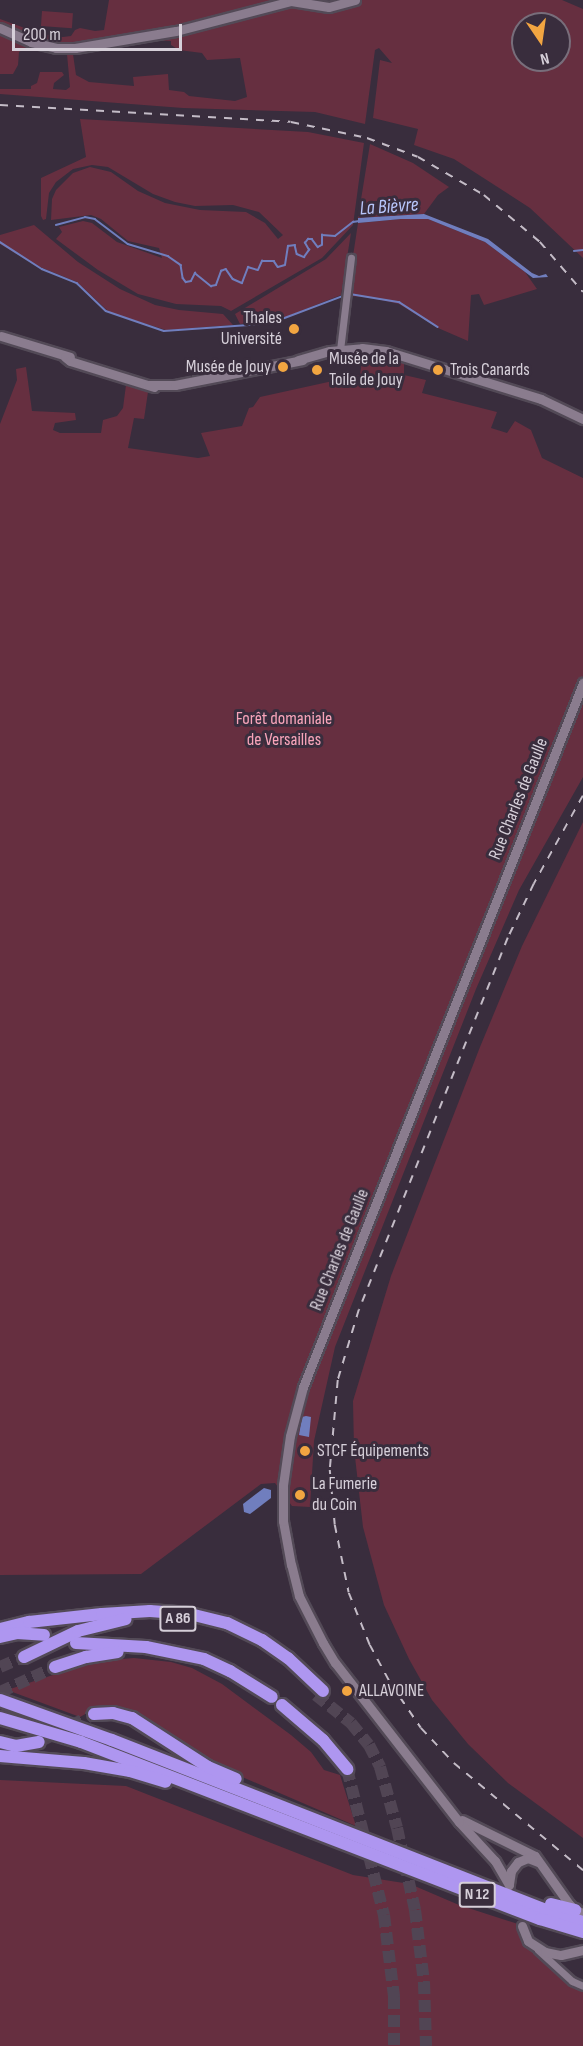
<!DOCTYPE html>
<html>
<head>
<meta charset="utf-8">
<style>
  body { margin:0 }
  #map { position:relative; width:583px; height:2046px; overflow:hidden; background:#392d3d; font-family:"Sofia Sans Condensed",sans-serif }
  div>[style] { position:absolute }
  [style*='--x'] { left:calc(var(--x)*1px); top:calc(var(--y)*1px); width:calc(var(--w)*1px); rotate:calc(var(--a)*1deg) }
  .green>* { inset:0; background:#662f40; transform-origin:0 0 }
  .water>* { inset:0; background:#707ebe }
  .stream>* { height:1.5px; margin:-0.75px; padding:0 0.75px; transform-origin:0.75px; border-radius:0.75px; background:#707ebe }
  .highway-tunnel>* { height:12px; margin-top:-6px; transform-origin:0; background:repeating-linear-gradient(90deg,#514554 0 12px,transparent 0 18px) }
  .roads { filter:drop-shadow(2px 0 #534a57) drop-shadow(-2px 0 #534a57) drop-shadow(0 2px #534a57) drop-shadow(0 -2px #534a57) }
  .street>* { height:7px; margin:-3.5px; padding:0 3.5px; transform-origin:3.5px; border-radius:3.5px; background:#8a7c8e }
  .secondary>* { height:9px; margin:-4.5px; padding:0 4.5px; transform-origin:4.5px; border-radius:4.5px; background:#8a7c8e }
  .highway>* { height:12px; margin:-6px; padding:0 6px; transform-origin:6px; border-radius:6px; background:#ae96f0 }
  .rail>* { height:1.5px; margin-top:-0.75px; transform-origin:0; background:repeating-linear-gradient(90deg,#c4bcc7 0 8px,transparent 0 16px) }
  .dots>* { width:16px; height:16px; translate:-50% -50%; box-sizing:border-box; border:3px solid #392d3d; border-radius:50% }
  span { translate:-50% -50%; white-space:nowrap; text-align:center; line-height:1.15; -webkit-text-stroke:6px #392d3d; paint-order:stroke }
  .shield-label span { padding:2px 4px; background:#392d3d; border:2px solid; border-radius:4px; -webkit-text-stroke-width:0 }
  .shield-label { font-size:16px; color:#d6cfd9; font-weight:700 }
  .poi-label { font-size:18px; color:#d6cfd9 }
  .right { translate:-100% -50%; text-align:right }
  .left { translate:0 -50%; text-align:left }
  .park-label { font-size:18px; color:#f8a4ba }
  .street-label { font-size:18px; color:#d6cfd9 }
  .water-label { font-size:20px; color:#b7c5fa; font-style:italic }
  .north { position:absolute; left:511px; top:12px; width:60px; height:60px; box-sizing:border-box; background:#392d3d; border:2px solid #786e7b; border-radius:50%; rotate:167deg; font-size:16px; font-weight:700; line-height:24px; text-align:center; color:#d6cfd9 }
  .north::after { content:''; display:block; margin:auto; width:21px; height:27px; background:#f2a541; clip-path:polygon(50% 0,100% 100%,50% 72%,0 100%) }
  .scale { position:absolute; left:12px; top:24px; width:170px; height:27px; box-sizing:border-box; border:3px solid #d6cfd9; border-top:0; padding-left:8px; font-size:18px; line-height:21px; white-space:nowrap; color:#d6cfd9; -webkit-text-stroke:4px #392d3d; paint-order:stroke }
</style>
</head>
<body>
<div id="map">
  <div class="green">
    <i style="clip-path:polygon(109px 0,291px 0,176px 28px,92px 43px,60px 43px,34px 38px,0 24px,0 19px,41px 34px,63px 37px,71px 36px,75px 30px,80px 28px,95px 31px,104px 30px)"></i>
    <i style="clip-path:polygon(evenodd,360px 0,562px 0,583px 9px,583px 258px,530px 208px,454px 159px,414px 145px,418px 129px,373px 118px,380px 60px,392px 63px,379px 48px,375px 50px,365px 124px,315px 112px,183px 108px,0 94px,0 89px,31px 89px,31px 86px,37px 83px,40px 72px,62px 72px,64px 75px,54px 83px,53px 89px,66px 90px,70px 87px,67px 54px,73px 54px,76px 75px,89px 82px,134px 86px,133px 77px,168px 74px,169px 90px,184px 92px,189px 96px,235px 101px,247px 97px,240px 58px,207px 60px,202px 53px,179px 50px,171px 45px,171px 41px,154px 40px,155px 38px,295px 5px,337px 9px,351px 6px,360px 0,523px 24px,559px 24px,559px 60px,523px 60px,523px 24px)"></i>
    <i style="left:42px;top:11px;width:31px;height:15px;rotate:4deg"></i>
    <i style="clip-path:polygon(0 34px,30px 45px,19px 52px,18px 65px,13px 74px,0 74px)"></i>
    <i style="clip-path:polygon(80px 119px,308px 132px,364px 143px,353px 225px,322px 258px,231px 311px,221px 306px,176px 304px,138px 294px,98px 270px,56px 239px,62px 232px,59px 227px,83px 221px,92px 223px,117px 242px,162px 258px,159px 248px,128px 241px,101px 219px,91px 215px,51px 220px,52px 199px,56px 190px,73px 173px,90px 167px,111px 172px,138px 191px,165px 203px,200px 210px,246px 212px,265px 223px,278px 239px,283px 235px,259px 212px,233px 205px,195px 206px,175px 202px,153px 194px,108px 167px,92px 165px,73px 169px,56px 182px,49px 193px,46px 219px,43px 220px,41px 216px,41px 178px,86px 157px)"></i>
    <i style="clip-path:polygon(370px 144px,413px 163px,449px 187px,438px 195px,424px 214px,358px 218px)"></i>
    <i style="clip-path:polygon(401px 219px,428px 219px,485px 242px,525px 272px,537px 289px,484px 305px,479px 294px,471px 295px,468px 341px,438px 328px,399px 304px,368px 297px,347px 296px,358px 223px)"></i>
    <i style="clip-path:polygon(34px 225px,78px 262px,120px 289px,155px 305px,179px 310px,223px 314px,233px 325px,166px 330px,110px 313px,77px 282px,35px 265px,0 244px,0 235px)"></i>
    <i style="clip-path:polygon(351px 233px,341px 295px,283px 318px,240px 324px,235px 314px,326px 259px)"></i>
    <i style="clip-path:polygon(371px 354px,404px 361px,404px 375px,426px 380px,422px 393px,497px 412px,491px 428px,507px 433px,515px 421px,531px 430px,542px 458px,583px 478px,583px 777px,519px 890px,476px 989px,335px 1347px,314px 1441px,310px 1507px,292px 1506px,275px 1483px,261px 1484px,141px 1574px,0 1575px,0 424px,17px 380px,16px 369px,26px 367px,32px 411px,75px 413px,76px 420px,55px 423px,53px 430px,60px 433px,101px 433px,103px 420px,117px 416px,123px 408px,126px 385px,148px 392px,144px 419px,134px 418px,128px 448px,198px 458px,210px 456px,201px 433px,242px 426px,249px 408px,253px 407px,260px 397px,360px 375px,362px 361px,370px 360px)"></i>
    <i style="clip-path:polygon(583px 822px,583px 1838px,508px 1783px,468px 1744px,432px 1700px,409px 1659px,384px 1605px,363px 1527px,354px 1448px,353px 1401px,391px 1276px,480px 1047px,522px 946px)"></i>
    <i style="clip-path:polygon(134px 1658px,171px 1662px,192px 1668px,222px 1684px,291px 1735px,311px 1752px,324px 1770px,340px 1775px,356px 1826px,212px 1764px,134px 1714px,89px 1712px,80px 1717px,7px 1690px,96px 1661px)"></i>
    <i style="clip-path:polygon(0 1780px,126px 1786px,353px 1875px,410px 1884px,459px 1905px,521px 1925px,528px 1945px,572px 1986px,583px 1991px,583px 2046px,0 2046px)"></i>
  </div>
  <div class="water">
    <i style="clip-path:polygon(424px 214px,488px 239px,532px 273px,539px 276px,546px 274px,548px 277px,533px 278px,485px 242px,428px 219px,401px 219px,358px 223px,358px 218px)"></i>
    <i style="clip-path:polygon(306px 1416px,311px 1417px,309px 1437px,299px 1435px,302px 1417px)"></i>
    <i style="clip-path:polygon(264px 1488px,271px 1490px,271px 1498px,250px 1514px,244px 1512px,243px 1504px)"></i>
  </div>
  <div class="stream">
    <i style="--x:56;--y:225;--w:30;--a:-15"></i>
    <i style="--x:85;--y:217;--w:10;--a:11"></i>
    <i style="--x:95;--y:219;--w:41;--a:37.1"></i>
    <i style="--x:128;--y:244;--w:42;--a:16.7"></i>
    <i style="--x:168;--y:256;--w:16;--a:35"></i>
    <i style="--x:181;--y:265;--w:13;--a:81"></i>
    <i style="--x:183;--y:278;--w:5;--a:53"></i>
    <i style="--x:186;--y:282;--w:5;--a:-11"></i>
    <i style="--x:191;--y:281;--w:9;--a:-63"></i>
    <i style="--x:195;--y:273;--w:21;--a:39"></i>
    <i style="--x:211;--y:286;--w:5;--a:-11"></i>
    <i style="--x:216;--y:285;--w:15;--a:-70"></i>
    <i style="--x:221;--y:271;--w:5;--a:-22"></i>
    <i style="--x:226;--y:269;--w:12;--a:55"></i>
    <i style="--x:233;--y:279;--w:10;--a:24"></i>
    <i style="--x:242;--y:283;--w:17;--a:-69"></i>
    <i style="--x:248;--y:267;--w:10;--a:17"></i>
    <i style="--x:258;--y:270;--w:10;--a:-66"></i>
    <i style="--x:262;--y:261;--w:12;--a:0"></i>
    <i style="--x:274;--y:261;--w:7;--a:56"></i>
    <i style="--x:278;--y:267;--w:7;--a:-16"></i>
    <i style="--x:285;--y:265;--w:19;--a:-81"></i>
    <i style="--x:288;--y:246;--w:7;--a:-8"></i>
    <i style="--x:295;--y:245;--w:9;--a:77"></i>
    <i style="--x:297;--y:254;--w:8;--a:23"></i>
    <i style="--x:304;--y:257;--w:9;--a:-54"></i>
    <i style="--x:309;--y:250;--w:8;--a:-120"></i>
    <i style="--x:305;--y:243;--w:5;--a:-53"></i>
    <i style="--x:308;--y:239;--w:4;--a:0"></i>
    <i style="--x:312;--y:239;--w:10;--a:53"></i>
    <i style="--x:318;--y:247;--w:4;--a:-27"></i>
    <i style="--x:322;--y:245;--w:10;--a:-90"></i>
    <i style="--x:322;--y:235;--w:13;--a:4"></i>
    <i style="--x:335;--y:236;--w:23;--a:-38"></i>
    <i style="--x:353;--y:222;--w:6;--a:-9"></i>
    <i style="--x:0;--y:242;--w:50;--a:32.7"></i>
    <i style="--x:42;--y:269;--w:38;--a:22"></i>
    <i style="--x:77;--y:283;--w:40;--a:44"></i>
    <i style="--x:106;--y:311;--w:61;--a:19"></i>
    <i style="--x:164;--y:331;--w:97;--a:-4.1"></i>
    <i style="--x:261;--y:324;--w:22;--a:-13"></i>
    <i style="--x:282;--y:319;--w:65;--a:-20.7"></i>
    <i style="--x:574;--y:251;--w:9;--a:-6"></i>
    <i style="--x:350;--y:294;--w:50;--a:9.3"></i>
    <i style="--x:399;--y:302;--w:46;--a:32.7"></i>
  </div>
  <div class="highway-tunnel">
    <i style="--x:0;--y:1667;--w:26;--a:-23"></i>
    <i style="--x:0;--y:1692;--w:60;--a:-24.4"></i>
    <i style="--x:316;--y:1695;--w:45;--a:38.7"></i>
    <i style="--x:351;--y:1723;--w:28;--a:51"></i>
    <i style="--x:369;--y:1745;--w:25;--a:63"></i>
    <i style="--x:380;--y:1767;--w:63;--a:74.4"></i>
    <i style="--x:397;--y:1828;--w:84;--a:77.6"></i>
    <i style="--x:415;--y:1910;--w:73;--a:82.9"></i>
    <i style="--x:424;--y:1982;--w:64;--a:88.2"></i>
    <i style="--x:39;--y:1742;--w:62;--a:-27"></i>
    <i style="--x:347;--y:1769;--w:151;--a:75.8"></i>
    <i style="--x:384;--y:1915;--w:83;--a:83"></i>
    <i style="--x:394;--y:1997;--w:49;--a:90"></i>
  </div>
  <div class="roads">
    <div class="street">
      <i style="--x:340;--y:350;--w:93;--a:-83.2"></i>
      <i style="--x:538;--y:1950;--w:46;--a:42.4"></i>
      <i style="--x:572;--y:1981;--w:12;--a:24"></i>
    </div>
    <div class="secondary">
      <i style="--x:0;--y:28;--w:34;--a:24"></i>
      <i style="--x:31;--y:42;--w:26;--a:13"></i>
      <i style="--x:56;--y:48;--w:19;--a:0"></i>
      <i style="--x:75;--y:48;--w:102;--a:-9.6"></i>
      <i style="--x:176;--y:31;--w:119;--a:-14.6"></i>
      <i style="--x:291;--y:1;--w:38;--a:9"></i>
      <i style="--x:329;--y:7;--w:27;--a:-15"></i>
      <i style="--x:1;--y:336;--w:72;--a:16.9"></i>
      <i style="--x:65;--y:357;--w:6;--a:39"></i>
      <i style="--x:70;--y:361;--w:88;--a:17.2"></i>
      <i style="--x:298;--y:360;--w:33;--a:-16"></i>
      <i style="--x:330;--y:351;--w:32;--a:-5"></i>
      <i style="--x:362;--y:348;--w:24;--a:7"></i>
      <i style="--x:386;--y:351;--w:162;--a:17.2"></i>
      <i style="--x:541;--y:399;--w:47;--a:25.5"></i>
      <i style="--x:149;--y:385;--w:26;--a:0"></i>
      <i style="--x:175;--y:385;--w:130;--a:-11.1"></i>
      <i style="--x:462;--y:1820;--w:81;--a:26.3"></i>
      <i style="--x:535;--y:1856;--w:59;--a:54.7"></i>
      <i style="--x:569;--y:1904;--w:8;--a:45"></i>
      <i style="--x:575;--y:1910;--w:9;--a:21"></i>
      <i style="--x:509;--y:1884;--w:13;--a:-81"></i>
      <i style="--x:511;--y:1871;--w:11;--a:-52"></i>
      <i style="--x:518;--y:1862;--w:11;--a:-22"></i>
      <i style="--x:528;--y:1858;--w:11;--a:22"></i>
      <i style="--x:509;--y:1885;--w:28;--a:-120"></i>
      <i style="--x:495;--y:1861;--w:53;--a:-132.7"></i>
      <i style="--x:459;--y:1822;--w:202;--a:-127.9"></i>
      <i style="--x:335;--y:1663;--w:23;--a:-121"></i>
      <i style="--x:323;--y:1643;--w:53;--a:-117.1"></i>
      <i style="--x:299;--y:1596;--w:32;--a:-104"></i>
      <i style="--x:291;--y:1565;--w:45;--a:-100.3"></i>
      <i style="--x:283;--y:1521;--w:36;--a:-90"></i>
      <i style="--x:283;--y:1485;--w:49;--a:-81.9"></i>
      <i style="--x:290;--y:1436;--w:51;--a:-75.1"></i>
      <i style="--x:303;--y:1387;--w:758;--a:-68.31"></i>
      <i style="--x:522;--y:1926;--w:16;--a:68"></i>
      <i style="--x:528;--y:1941;--w:20;--a:33"></i>
      <i style="--x:545;--y:1952;--w:16;--a:11"></i>
      <i style="--x:561;--y:1955;--w:23;--a:-13"></i>
    </div>
    <div class="highway">
      <i style="--x:0;--y:1629;--w:30;--a:-14"></i>
      <i style="--x:29;--y:1622;--w:73;--a:-6.3"></i>
      <i style="--x:102;--y:1614;--w:48;--a:-3.6"></i>
      <i style="--x:150;--y:1611;--w:40;--a:4.3"></i>
      <i style="--x:190;--y:1614;--w:38;--a:14"></i>
      <i style="--x:227;--y:1623;--w:39;--a:26"></i>
      <i style="--x:262;--y:1640;--w:32;--a:35"></i>
      <i style="--x:288;--y:1658;--w:48;--a:43.3"></i>
      <i style="--x:0;--y:1637;--w:17;--a:-13"></i>
      <i style="--x:17;--y:1633;--w:27;--a:4"></i>
      <i style="--x:76;--y:1643;--w:70;--a:3.3"></i>
      <i style="--x:146;--y:1647;--w:59;--a:11.7"></i>
      <i style="--x:204;--y:1659;--w:29;--a:25"></i>
      <i style="--x:230;--y:1671;--w:49;--a:31.8"></i>
      <i style="--x:24;--y:1657;--w:60;--a:-25.7"></i>
      <i style="--x:78;--y:1631;--w:49;--a:-14"></i>
      <i style="--x:55;--y:1667;--w:33;--a:-18"></i>
      <i style="--x:86;--y:1657;--w:32;--a:-9"></i>
      <i style="--x:0;--y:1700;--w:119;--a:19.7"></i>
      <i style="--x:112;--y:1740;--w:463;--a:21.4"></i>
      <i style="--x:543;--y:1909;--w:42;--a:18"></i>
      <i style="--x:282;--y:1705;--w:54;--a:40.5"></i>
      <i style="--x:323;--y:1740;--w:38;--a:50"></i>
      <i style="--x:94;--y:1714;--w:19;--a:-3"></i>
      <i style="--x:113;--y:1713;--w:20;--a:15"></i>
      <i style="--x:132;--y:1718;--w:90;--a:32.8"></i>
      <i style="--x:208;--y:1767;--w:30;--a:23"></i>
      <i style="--x:0;--y:1718;--w:84;--a:16.5"></i>
      <i style="--x:81;--y:1742;--w:492;--a:21.1"></i>
      <i style="--x:540;--y:1919;--w:45;--a:16.8"></i>
      <i style="--x:0;--y:1742;--w:16;--a:14"></i>
      <i style="--x:16;--y:1746;--w:23;--a:-10"></i>
      <i style="--x:0;--y:1756;--w:84;--a:4.8"></i>
      <i style="--x:84;--y:1763;--w:47;--a:9.9"></i>
      <i style="--x:130;--y:1771;--w:37;--a:17"></i>
      <i style="--x:551;--y:1904;--w:25;--a:14"></i>
    </div>
  </div>
  <div class="rail">
    <i style="--x:0;--y:105;--w:291;--a:3.3"></i>
    <i style="--x:291;--y:122;--w:78;--a:11.9"></i>
    <i style="--x:367;--y:138;--w:54;--a:20.4"></i>
    <i style="--x:418;--y:157;--w:76;--a:29.9"></i>
    <i style="--x:484;--y:195;--w:73;--a:40"></i>
    <i style="--x:540;--y:242;--w:66;--a:49.3"></i>
    <i style="--x:583;--y:796;--w:101;--a:119.1"></i>
    <i style="--x:534;--y:884;--w:60;--a:115.7"></i>
    <i style="--x:508;--y:938;--w:401;--a:111.8"></i>
    <i style="--x:359;--y:1310;--w:73;--a:106.7"></i>
    <i style="--x:338;--y:1380;--w:90;--a:95.1"></i>
    <i style="--x:330;--y:1470;--w:55;--a:84.8"></i>
    <i style="--x:335;--y:1525;--w:69;--a:78.4"></i>
    <i style="--x:349;--y:1593;--w:56;--a:68"></i>
    <i style="--x:370;--y:1645;--w:44;--a:61.7"></i>
    <i style="--x:391;--y:1684;--w:53;--a:55.7"></i>
    <i style="--x:421;--y:1728;--w:48;--a:46.7"></i>
    <i style="--x:454;--y:1763;--w:168;--a:39.7"></i>
  </div>
  <div class="dots">
    <i style="left:294px;top:329px;background:#f2a541"></i>
    <i style="left:283px;top:367px;background:#f2a541"></i>
    <i style="left:317px;top:370px;background:#f2a541"></i>
    <i style="left:438px;top:370px;background:#f2a541"></i>
    <i style="left:305px;top:1451px;background:#f2a541"></i>
    <i style="left:300px;top:1495px;background:#f2a541"></i>
    <i style="left:347px;top:1691px;background:#f2a541"></i>
  </div>
  <div class="shield-label">
    <span style="left:178px;top:1619px">A 86</span>
    <span style="left:477px;top:1895px">N 12</span>
  </div>
  <div class="poi-label">
    <span class="right" style="left:282px;top:329px">Thales<br>Université</span>
    <span class="left" style="left:329px;top:370px">Musée de la<br>Toile de Jouy</span>
    <span class="right" style="left:271px;top:367px">Musée de Jouy</span>
    <span class="left" style="left:450px;top:370px">Trois Canards</span>
    <span class="left" style="left:317px;top:1451px">STCF Équipements</span>
    <span class="left" style="left:312px;top:1495px">La Fumerie<br>du Coin</span>
    <span class="left" style="left:359px;top:1691px">ALLAVOINE</span>
  </div>
  <div class="park-label">
    <span style="left:284px;top:730px">Forêt domaniale<br>de Versailles</span>
  </div>
  <div class="street-label">
    <span style="left:519px;top:799px;rotate:-68deg">Rue Charles de Gaulle</span>
    <span style="left:340px;top:1250px;rotate:-68deg">Rue Charles de Gaulle</span>
  </div>
  <div class="water-label">
    <span style="left:389px;top:207px;rotate:-4deg">La Bièvre</span>
  </div>
  <div class="north">N</div>
  <div class="scale">200 m</div>
</div>
</body>
</html>
